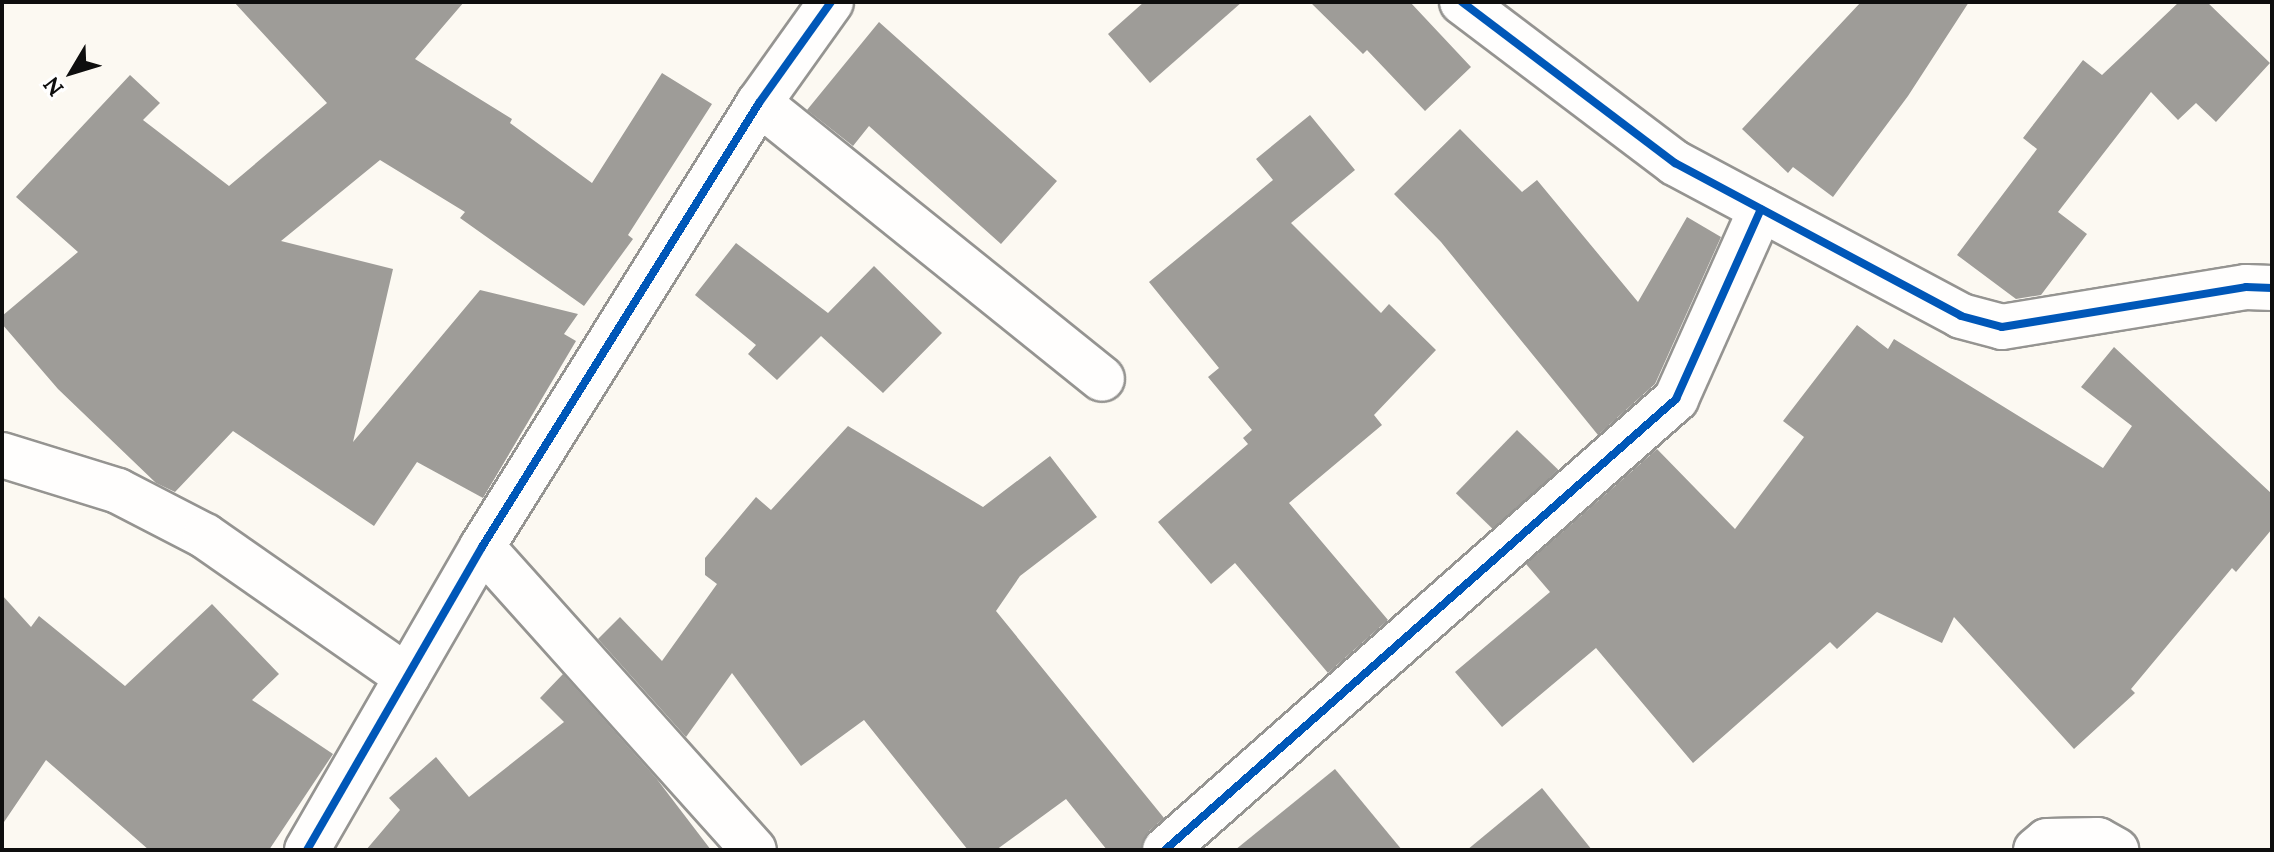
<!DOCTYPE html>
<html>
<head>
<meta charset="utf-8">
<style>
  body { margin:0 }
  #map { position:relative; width:2274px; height:852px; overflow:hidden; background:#fcf9f2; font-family:Lora,serif }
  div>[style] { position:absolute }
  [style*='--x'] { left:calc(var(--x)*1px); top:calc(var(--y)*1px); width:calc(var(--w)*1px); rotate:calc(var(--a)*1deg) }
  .building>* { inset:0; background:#9e9c98; transform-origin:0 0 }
  .roads { filter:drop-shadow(2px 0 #959491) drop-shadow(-2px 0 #959491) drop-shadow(0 2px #959491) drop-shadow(0 -2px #959491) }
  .minor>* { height:44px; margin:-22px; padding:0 22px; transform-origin:22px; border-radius:22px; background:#fffefd }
  .cycleway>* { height:8px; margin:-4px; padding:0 4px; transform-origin:4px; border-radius:4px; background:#0057b8 }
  span { translate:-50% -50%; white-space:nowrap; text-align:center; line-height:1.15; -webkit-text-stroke:8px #fff; paint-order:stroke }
  .frame { position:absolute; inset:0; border:4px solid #0e0e0e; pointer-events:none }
  .north { position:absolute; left:32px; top:32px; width:80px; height:80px; -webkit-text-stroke:6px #fff; paint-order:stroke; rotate:232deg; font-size:22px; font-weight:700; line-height:32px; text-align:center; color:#0e0e0e }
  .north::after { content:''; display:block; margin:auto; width:28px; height:36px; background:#0e0e0e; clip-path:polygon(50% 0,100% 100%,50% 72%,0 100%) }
</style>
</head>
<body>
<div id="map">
  <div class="building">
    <i style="clip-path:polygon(234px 2px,464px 2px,415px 59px,512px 119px,510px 123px,592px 183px,662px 73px,712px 104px,628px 235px,633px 239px,584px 306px,460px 218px,465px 212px,380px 160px,281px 241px,393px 269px,353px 442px,480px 290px,578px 314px,564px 334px,576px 341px,483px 498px,417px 462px,374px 526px,233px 431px,175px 492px,156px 483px,58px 389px,2px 324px,2px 316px,78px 252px,16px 197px,130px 75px,160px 103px,143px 120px,229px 186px,327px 103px)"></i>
    <i style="clip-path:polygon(1144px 2px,1242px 2px,1150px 83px,1108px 34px)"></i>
    <i style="clip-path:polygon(1310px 2px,1410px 2px,1471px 67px,1425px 111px,1367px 50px,1363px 54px)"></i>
    <i style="clip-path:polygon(1861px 2px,1969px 2px,1908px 96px,1833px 197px,1793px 167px,1788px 173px,1742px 129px)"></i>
    <i style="clip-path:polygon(2179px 2px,2207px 2px,2270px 63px,2216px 122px,2196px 103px,2178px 120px,2151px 92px,2058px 212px,2087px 234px,2041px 295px,2016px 299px,1957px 255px,2037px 149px,2023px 138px,2083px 60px,2102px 75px)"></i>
    <i style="clip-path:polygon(879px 22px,1057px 181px,1001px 244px,869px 126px,853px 146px,807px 110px)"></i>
    <i style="clip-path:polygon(1310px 115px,1355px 170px,1291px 223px,1381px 313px,1389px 304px,1436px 350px,1374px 415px,1382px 425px,1289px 503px,1388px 620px,1328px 673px,1235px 563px,1211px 584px,1158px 522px,1248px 444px,1243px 438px,1252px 430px,1208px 377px,1219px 368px,1149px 282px,1273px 180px,1256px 159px)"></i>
    <i style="clip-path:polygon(1460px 129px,1522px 192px,1537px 180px,1638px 302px,1687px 217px,1721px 237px,1655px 384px,1598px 435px,1441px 242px,1394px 194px)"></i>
    <i style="clip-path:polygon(736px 243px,828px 313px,874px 266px,942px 333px,883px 393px,821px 336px,777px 380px,748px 354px,756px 345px,695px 295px)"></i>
    <i style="clip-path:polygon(1857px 325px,1888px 349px,1894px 339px,2103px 468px,2132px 426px,2081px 387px,2114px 347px,2272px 494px,2272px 529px,2236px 572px,2232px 568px,2131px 689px,2135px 693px,2074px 749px,1954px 617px,1942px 643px,1877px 612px,1837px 649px,1830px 642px,1693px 763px,1596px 648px,1502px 727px,1455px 672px,1550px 592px,1526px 564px,1657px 449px,1735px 529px,1804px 437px,1783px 421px)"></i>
    <i style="clip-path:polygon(848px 426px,983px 507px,1050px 456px,1097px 517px,1020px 576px,996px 611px,1164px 818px,1148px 832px,1141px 850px,1107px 850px,1066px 799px,996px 850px,968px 850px,864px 720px,801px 766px,732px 673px,686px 737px,598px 639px,620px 617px,662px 661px,717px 584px,705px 575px,705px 558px,756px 497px,771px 510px)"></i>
    <i style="left:1517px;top:430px;width:57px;height:88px;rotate:44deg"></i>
    <i style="clip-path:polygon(2px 595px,31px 627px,39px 616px,125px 686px,212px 604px,279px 674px,252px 700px,333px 754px,269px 850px,149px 850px,46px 760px,2px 825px)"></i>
    <i style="clip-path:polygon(563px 674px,656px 778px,711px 850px,366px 850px,400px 810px,389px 798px,436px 757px,469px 797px,564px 722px,540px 698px)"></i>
    <i style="clip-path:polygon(1335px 769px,1402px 850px,1235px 850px)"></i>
    <i style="clip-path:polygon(1542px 788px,1592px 850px,1467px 850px)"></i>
  </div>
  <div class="roads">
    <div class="minor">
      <i style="--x:1462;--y:2;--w:267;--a:37.1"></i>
      <i style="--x:1675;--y:163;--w:324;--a:28.1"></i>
      <i style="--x:1961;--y:316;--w:42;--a:15"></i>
      <i style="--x:2002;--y:327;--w:247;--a:-9.3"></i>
      <i style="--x:2246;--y:287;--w:26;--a:2"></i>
      <i style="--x:759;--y:103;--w:440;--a:38.8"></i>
      <i style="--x:2;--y:455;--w:121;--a:17.2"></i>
      <i style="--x:118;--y:491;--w:98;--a:27.3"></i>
      <i style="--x:205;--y:536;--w:246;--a:34.9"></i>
      <i style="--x:482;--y:547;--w:407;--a:48.1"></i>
      <i style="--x:307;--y:850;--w:350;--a:-60"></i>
      <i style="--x:482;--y:547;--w:523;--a:-58.04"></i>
      <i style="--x:759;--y:103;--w:124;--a:-54.5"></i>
      <i style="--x:1165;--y:850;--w:682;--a:-41.43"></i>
      <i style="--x:1676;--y:399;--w:208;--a:-65.9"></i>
      <i style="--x:2036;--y:850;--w:14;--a:-39"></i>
      <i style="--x:2047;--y:841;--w:51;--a:-1.1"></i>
      <i style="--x:2098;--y:840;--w:21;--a:29"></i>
    </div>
  </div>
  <div class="cycleway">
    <i style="--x:1462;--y:2;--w:267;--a:37.1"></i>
    <i style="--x:1675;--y:163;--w:324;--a:28.1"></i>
    <i style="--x:1961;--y:316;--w:42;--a:15"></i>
    <i style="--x:2002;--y:327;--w:247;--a:-9.3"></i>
    <i style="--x:2246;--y:287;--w:26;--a:2"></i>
    <i style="--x:307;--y:850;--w:350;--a:-60"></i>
    <i style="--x:482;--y:547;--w:523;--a:-58.04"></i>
    <i style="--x:759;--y:103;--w:124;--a:-54.5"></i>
    <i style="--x:1165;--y:850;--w:682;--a:-41.43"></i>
    <i style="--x:1676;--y:399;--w:208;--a:-65.9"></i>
  </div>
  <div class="frame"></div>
  <div class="north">N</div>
</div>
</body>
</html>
